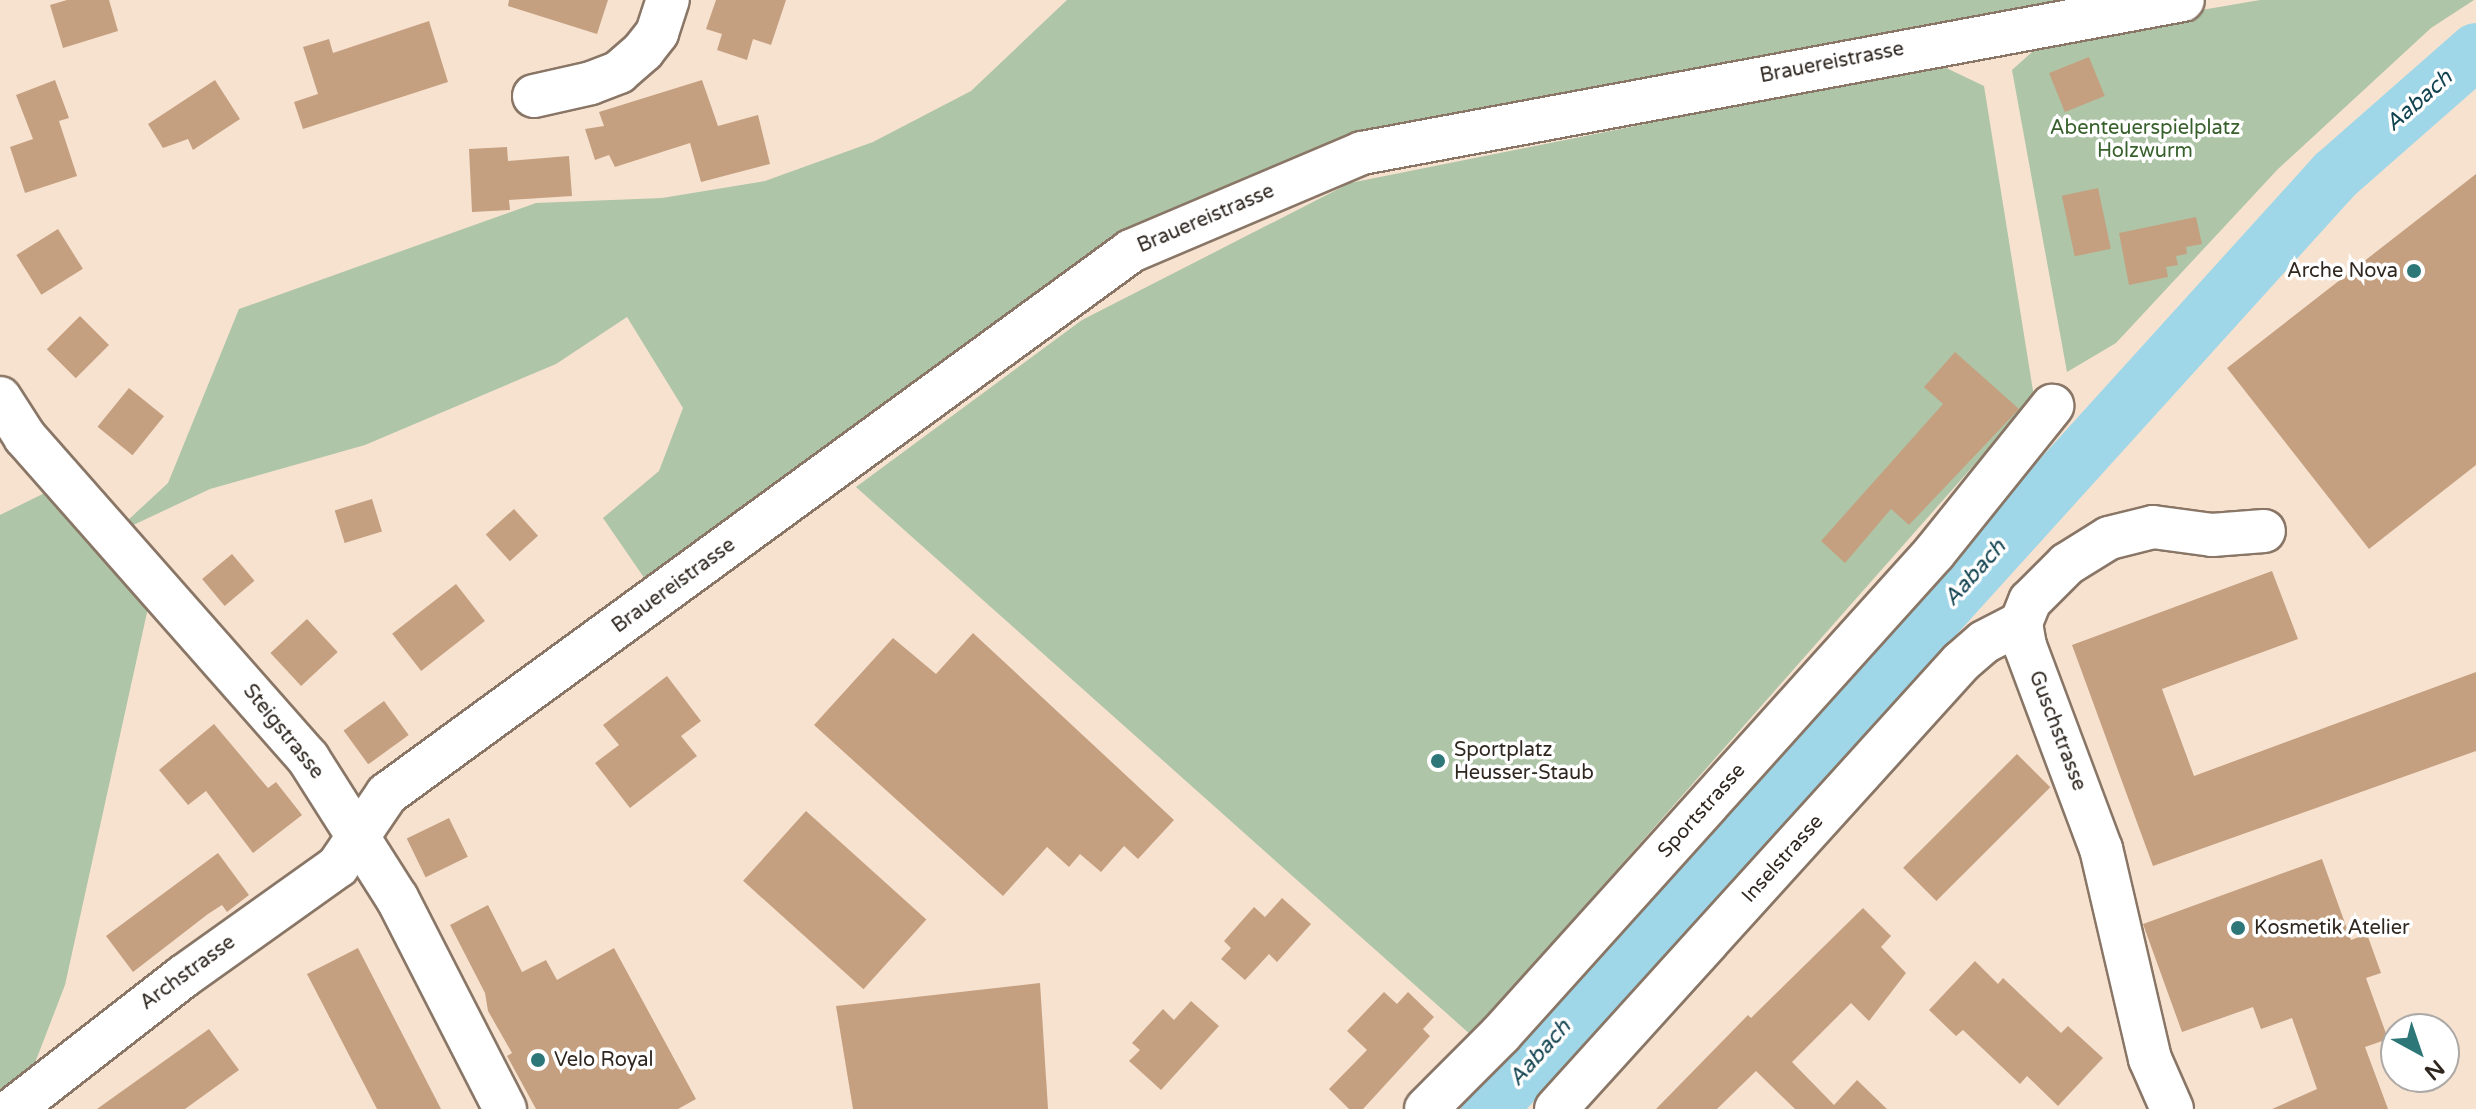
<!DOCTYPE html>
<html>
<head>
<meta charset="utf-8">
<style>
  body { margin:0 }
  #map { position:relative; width:2476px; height:1109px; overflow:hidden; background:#f7e2d0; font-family:"Varela Round",sans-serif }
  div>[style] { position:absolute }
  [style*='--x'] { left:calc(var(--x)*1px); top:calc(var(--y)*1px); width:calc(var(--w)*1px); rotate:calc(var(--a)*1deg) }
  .green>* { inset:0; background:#aec5a7 }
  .river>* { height:56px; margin:-28px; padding:0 28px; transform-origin:28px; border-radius:28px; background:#9fd7e8 }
  .building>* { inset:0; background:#c5a080; transform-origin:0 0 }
  .roads { filter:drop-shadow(2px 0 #897666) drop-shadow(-2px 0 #897666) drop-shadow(0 2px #897666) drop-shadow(0 -2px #897666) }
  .minor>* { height:42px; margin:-21px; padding:0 21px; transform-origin:21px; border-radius:21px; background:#fff }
  .dots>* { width:22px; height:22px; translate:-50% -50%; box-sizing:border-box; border:4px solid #fff; border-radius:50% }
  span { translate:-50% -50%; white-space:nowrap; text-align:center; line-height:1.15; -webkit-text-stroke:7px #fff; paint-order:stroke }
  .street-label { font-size:20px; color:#2f2720 }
  .park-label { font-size:20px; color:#38602c }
  .poi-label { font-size:20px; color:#2f2720 }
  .right { translate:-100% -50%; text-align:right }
  .left { translate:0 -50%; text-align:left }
  .water-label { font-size:22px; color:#124350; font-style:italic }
  .north { position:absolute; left:2380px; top:1013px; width:80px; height:80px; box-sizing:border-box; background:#fff; border:2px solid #aca9a6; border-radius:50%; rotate:140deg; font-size:22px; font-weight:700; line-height:32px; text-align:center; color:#2f2720 }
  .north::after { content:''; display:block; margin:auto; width:28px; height:36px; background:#2d7779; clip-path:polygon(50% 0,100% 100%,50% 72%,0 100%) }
</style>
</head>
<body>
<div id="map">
  <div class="green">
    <i style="clip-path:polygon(1067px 0,2183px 0,1362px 153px,1131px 251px,658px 598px,603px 518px,659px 471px,683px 408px,627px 317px,556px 364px,365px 445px,210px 489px,112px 535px,148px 608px,65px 985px,33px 1068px,0 1090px,0 515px,65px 483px,112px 535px,168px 483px,239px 309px,536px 203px,662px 198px,765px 181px,873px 142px,971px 91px)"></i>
    <i style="clip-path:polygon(2260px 0,2474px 0,2431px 28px,2278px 169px,2116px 343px,2067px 372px,2012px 70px,2050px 36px)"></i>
    <i style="clip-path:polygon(1940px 65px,1984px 86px,2034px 397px,1471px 1035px,856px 487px,1082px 320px,1350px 183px)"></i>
  </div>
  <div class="river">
    <i style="--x:1489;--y:1109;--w:1260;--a:-47.83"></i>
    <i style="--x:2335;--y:175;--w:188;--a:-41.3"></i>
  </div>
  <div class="building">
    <i style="clip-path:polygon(67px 0,109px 0,118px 31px,63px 48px,50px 5px)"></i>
    <i style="clip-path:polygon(509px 0,608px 0,597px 34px,508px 6px)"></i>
    <i style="clip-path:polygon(716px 0,786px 0,771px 45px,753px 39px,747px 60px,717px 50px,722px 34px,706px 29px)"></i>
    <i style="clip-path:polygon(429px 21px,448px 82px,303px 129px,294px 102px,318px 94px,303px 47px,329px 39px,333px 53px)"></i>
    <i style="left:2089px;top:57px;width:42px;height:43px;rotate:68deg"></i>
    <i style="clip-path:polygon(55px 80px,69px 118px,59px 121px,77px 176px,25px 193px,10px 147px,33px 139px,16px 95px)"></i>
    <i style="clip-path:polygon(215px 80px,240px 119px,193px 150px,188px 139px,163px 148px,148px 124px)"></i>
    <i style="clip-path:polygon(702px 80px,718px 126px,758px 115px,770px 164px,701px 182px,690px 143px,615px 167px,609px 155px,595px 160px,585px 129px,604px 126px,599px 112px)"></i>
    <i style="clip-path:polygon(507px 147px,508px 161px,569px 156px,572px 196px,509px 200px,510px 210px,472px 212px,469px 149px)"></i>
    <i style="clip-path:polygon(2476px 174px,2476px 465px,2369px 549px,2227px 368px)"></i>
    <i style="left:2098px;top:188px;width:62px;height:37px;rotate:78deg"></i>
    <i style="clip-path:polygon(2196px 217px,2202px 244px,2186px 247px,2187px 254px,2176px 256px,2178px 265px,2166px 267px,2168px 277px,2129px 285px,2119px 233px)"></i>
    <i style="left:58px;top:229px;width:47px;height:49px;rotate:58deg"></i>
    <i style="left:80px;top:316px;width:41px;height:47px;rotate:45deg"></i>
    <i style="clip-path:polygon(1955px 352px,2019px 409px,1909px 525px,1891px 509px,1845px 563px,1821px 541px,1943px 404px,1924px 387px)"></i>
    <i style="left:129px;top:388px;width:45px;height:50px;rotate:39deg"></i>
    <i style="left:372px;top:499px;width:34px;height:39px;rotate:73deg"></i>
    <i style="left:514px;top:509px;width:36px;height:38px;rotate:48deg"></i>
    <i style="left:232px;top:554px;width:35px;height:39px;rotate:50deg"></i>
    <i style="clip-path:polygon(2272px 571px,2298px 639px,2162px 689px,2194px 776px,2476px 672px,2476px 751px,2153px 866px,2072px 645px)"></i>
    <i style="left:456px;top:584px;width:47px;height:81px;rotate:52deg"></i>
    <i style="left:307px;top:619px;width:45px;height:50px;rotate:47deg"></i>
    <i style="clip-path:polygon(973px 633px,1174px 820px,1138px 859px,1124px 846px,1101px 872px,1080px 854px,1069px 867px,1047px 847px,1003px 896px,814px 725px,893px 638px,936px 674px)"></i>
    <i style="clip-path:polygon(667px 676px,701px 721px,681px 736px,697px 756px,630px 808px,595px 763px,619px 745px,603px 725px)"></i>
    <i style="left:384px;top:701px;width:42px;height:50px;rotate:54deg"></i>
    <i style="clip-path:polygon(214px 724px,268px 788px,276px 782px,302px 815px,253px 853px,206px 791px,188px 805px,159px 770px)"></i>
    <i style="left:2017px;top:754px;width:47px;height:161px;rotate:45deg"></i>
    <i style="left:806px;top:811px;width:162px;height:94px;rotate:42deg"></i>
    <i style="left:449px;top:818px;width:43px;height:47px;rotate:64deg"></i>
    <i style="clip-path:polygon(218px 853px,249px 895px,227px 912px,222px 905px,208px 914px,133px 972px,106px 936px)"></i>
    <i style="clip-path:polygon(2322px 859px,2351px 940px,2367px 934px,2381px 973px,2366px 978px,2388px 1039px,2365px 1047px,2388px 1109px,2272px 1109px,2317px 1089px,2292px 1018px,2261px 1029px,2253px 1007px,2182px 1032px,2143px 924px)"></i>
    <i style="clip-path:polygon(1282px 898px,1311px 924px,1277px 962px,1269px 954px,1245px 980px,1221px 959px,1231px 948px,1224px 941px,1254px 907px,1265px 917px)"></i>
    <i style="clip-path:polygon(488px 905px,522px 972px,546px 960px,557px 980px,614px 948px,696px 1099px,678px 1109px,536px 1109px,507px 1056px,512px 1053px,488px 1011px,485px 993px,450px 925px)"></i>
    <i style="clip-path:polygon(1863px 908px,1891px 936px,1881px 947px,1906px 973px,1869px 1021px,1851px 1003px,1792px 1062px,1834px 1105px,1857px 1080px,1887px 1109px,1795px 1109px,1756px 1071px,1717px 1109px,1656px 1109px,1748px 1015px,1751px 1018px)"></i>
    <i style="clip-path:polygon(358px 948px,441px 1109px,377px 1109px,307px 974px)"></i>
    <i style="clip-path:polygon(1975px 961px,1998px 984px,2003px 978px,2061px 1033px,2068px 1026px,2103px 1058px,2058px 1106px,2027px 1076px,2020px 1084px,1963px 1030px,1956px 1036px,1929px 1010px)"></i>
    <i style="clip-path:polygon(1040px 983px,1048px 1109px,853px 1109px,836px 1006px)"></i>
    <i style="clip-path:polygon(1384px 992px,1397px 1004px,1408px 992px,1434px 1017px,1423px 1029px,1430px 1036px,1363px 1109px,1349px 1109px,1329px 1089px,1367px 1050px,1347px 1031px)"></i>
    <i style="clip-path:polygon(1191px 1001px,1219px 1026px,1161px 1090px,1129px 1061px,1140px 1050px,1132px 1043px,1163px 1009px,1174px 1020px)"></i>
    <i style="clip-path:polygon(209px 1029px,239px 1070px,185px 1109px,97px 1109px)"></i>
  </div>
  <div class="roads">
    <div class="minor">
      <i style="--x:534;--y:96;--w:58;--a:-12.8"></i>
      <i style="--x:591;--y:83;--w:30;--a:-21"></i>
      <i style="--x:619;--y:72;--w:32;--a:-41"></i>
      <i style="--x:643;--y:51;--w:23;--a:-52"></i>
      <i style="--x:657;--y:33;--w:35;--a:-72"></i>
      <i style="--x:0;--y:398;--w:46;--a:57.3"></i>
      <i style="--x:25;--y:437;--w:428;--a:48.6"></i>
      <i style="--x:308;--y:758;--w:166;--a:57.6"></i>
      <i style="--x:397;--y:898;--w:237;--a:62.9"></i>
      <i style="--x:13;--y:1109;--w:217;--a:-37.9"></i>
      <i style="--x:184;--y:976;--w:189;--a:-35.5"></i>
      <i style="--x:338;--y:866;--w:87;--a:-55.8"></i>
      <i style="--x:387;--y:794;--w:921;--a:-36.12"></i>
      <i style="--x:1131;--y:251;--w:251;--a:-23"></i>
      <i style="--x:1362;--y:153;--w:835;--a:-10.56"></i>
      <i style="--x:1426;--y:1109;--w:105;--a:-45"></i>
      <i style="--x:1500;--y:1035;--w:649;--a:-48"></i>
      <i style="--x:1934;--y:553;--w:189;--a:-51.2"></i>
      <i style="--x:1556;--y:1109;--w:603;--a:-47.82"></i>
      <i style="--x:1961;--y:662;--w:30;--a:-41"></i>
      <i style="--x:1984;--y:642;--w:42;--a:-27.2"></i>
      <i style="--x:2172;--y:1109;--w:55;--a:-113.7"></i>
      <i style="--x:2150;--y:1059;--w:216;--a:-103.1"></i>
      <i style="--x:2101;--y:849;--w:217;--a:-110.5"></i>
      <i style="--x:2025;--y:646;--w:23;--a:-100"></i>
      <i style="--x:2021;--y:623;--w:24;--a:-68"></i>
      <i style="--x:2030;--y:601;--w:52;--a:-45"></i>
      <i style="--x:2067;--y:564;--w:49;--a:-31.8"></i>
      <i style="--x:2109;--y:538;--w:45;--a:-14"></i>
      <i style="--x:2153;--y:527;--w:60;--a:7.7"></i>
      <i style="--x:2212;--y:535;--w:52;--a:-4.4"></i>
    </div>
  </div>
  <div class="dots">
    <i style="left:2414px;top:271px;background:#2d7779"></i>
    <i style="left:1438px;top:761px;background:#2d7779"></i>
    <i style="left:2238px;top:928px;background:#2d7779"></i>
    <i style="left:538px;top:1060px;background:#2d7779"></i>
  </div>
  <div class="street-label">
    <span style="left:1832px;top:63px;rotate:-11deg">Brauereistrasse</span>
    <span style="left:1206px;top:219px;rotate:-23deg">Brauereistrasse</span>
    <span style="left:674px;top:586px;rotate:-36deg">Brauereistrasse</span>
    <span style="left:2057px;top:731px;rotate:69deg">Guschstrasse</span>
    <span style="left:283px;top:732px;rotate:51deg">Steigstrasse</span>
    <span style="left:1702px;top:811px;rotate:-48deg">Sportstrasse</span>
    <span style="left:1783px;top:859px;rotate:-48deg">Inselstrasse</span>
    <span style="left:188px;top:973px;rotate:-36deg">Archstrasse</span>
  </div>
  <div class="park-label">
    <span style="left:2145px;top:140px">Abenteuerspielplatz<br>Holzwurm</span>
  </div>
  <div class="poi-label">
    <span class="right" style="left:2398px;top:271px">Arche Nova</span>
    <span class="left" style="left:1454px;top:762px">Sportplatz<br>Heusser-Staub</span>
    <span class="left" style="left:2254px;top:928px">Kosmetik Atelier</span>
    <span class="left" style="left:554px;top:1060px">Velo Royal</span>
  </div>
  <div class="water-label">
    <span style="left:2419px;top:101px;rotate:-41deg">Aabach</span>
    <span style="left:1975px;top:573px;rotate:-48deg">Aabach</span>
    <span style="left:1540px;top:1053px;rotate:-48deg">Aabach</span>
  </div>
  <div class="north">N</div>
</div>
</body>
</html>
